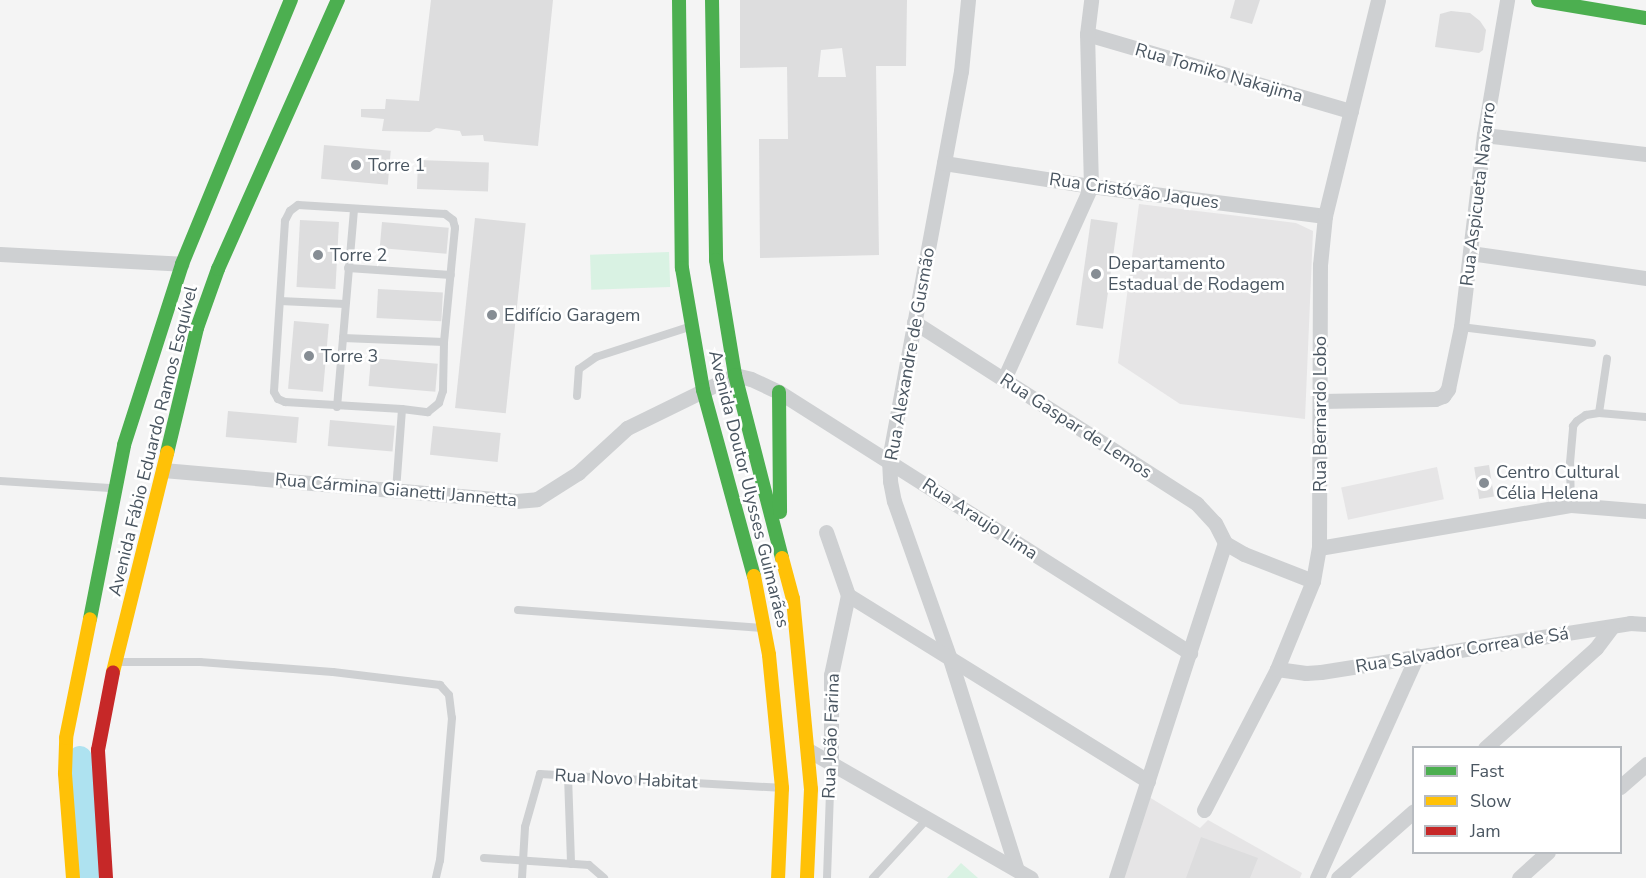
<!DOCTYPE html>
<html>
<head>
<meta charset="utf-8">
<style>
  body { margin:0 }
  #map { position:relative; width:1646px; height:878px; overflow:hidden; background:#f4f4f4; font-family:"Nunito Sans",sans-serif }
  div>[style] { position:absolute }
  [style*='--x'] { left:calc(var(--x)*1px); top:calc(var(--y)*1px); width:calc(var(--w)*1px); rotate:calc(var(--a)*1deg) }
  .education>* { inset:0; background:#e6e5e6; transform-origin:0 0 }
  .green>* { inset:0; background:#d9f2e3; transform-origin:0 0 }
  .river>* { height:24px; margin:-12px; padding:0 12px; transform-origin:12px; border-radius:12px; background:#aee2f0 }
  .building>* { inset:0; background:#ddddde; transform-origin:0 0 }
  .lane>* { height:8px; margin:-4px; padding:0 4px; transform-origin:4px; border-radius:4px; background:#ced0d2 }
  .street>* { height:15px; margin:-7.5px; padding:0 7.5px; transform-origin:7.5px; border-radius:7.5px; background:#ced0d2 }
  .fast>* { height:14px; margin:-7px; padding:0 7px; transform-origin:7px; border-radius:7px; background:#4caf50 }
  .slow>* { height:14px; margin:-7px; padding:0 7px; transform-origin:7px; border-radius:7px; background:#ffc107 }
  .jam>* { height:14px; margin:-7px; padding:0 7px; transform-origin:7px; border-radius:7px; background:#c62828 }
  .dots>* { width:16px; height:16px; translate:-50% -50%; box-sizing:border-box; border:3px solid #fff; border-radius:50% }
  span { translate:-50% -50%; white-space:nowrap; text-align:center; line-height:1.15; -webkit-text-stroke:5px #fff; paint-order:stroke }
  .street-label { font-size:18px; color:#4a5661 }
  .poi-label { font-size:18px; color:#4a5661 }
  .left { translate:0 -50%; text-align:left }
  .legend { position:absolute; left:1412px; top:746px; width:210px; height:108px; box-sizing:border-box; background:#fff; border:2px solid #b7bbc0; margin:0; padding:8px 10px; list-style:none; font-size:18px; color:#4a5661 }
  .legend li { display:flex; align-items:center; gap:12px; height:30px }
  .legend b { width:30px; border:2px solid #b7bbc0 }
</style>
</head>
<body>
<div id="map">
  <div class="education">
    <i style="clip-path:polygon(1139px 204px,1296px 223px,1313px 231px,1305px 419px,1180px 404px,1118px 363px)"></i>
    <i style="left:1437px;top:467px;width:33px;height:98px;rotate:78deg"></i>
    <i style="clip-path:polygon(1149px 797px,1200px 828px,1208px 820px,1302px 873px,1300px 878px,1124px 878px)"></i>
  </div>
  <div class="green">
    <i style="left:669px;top:252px;width:35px;height:79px;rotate:88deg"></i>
    <i style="clip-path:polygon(961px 863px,978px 878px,947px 878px)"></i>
  </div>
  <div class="river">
    <i style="--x:80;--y:758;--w:120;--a:85.7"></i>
  </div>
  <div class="building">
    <i style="clip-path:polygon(431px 0,553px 0,538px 146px,484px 141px,483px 135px,462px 136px,460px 131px,436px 128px,430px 132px,382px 131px,384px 119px,361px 117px,361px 109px,385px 109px,386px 99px,419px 101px)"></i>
    <i style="clip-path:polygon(evenodd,740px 0,907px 0,906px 66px,876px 66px,879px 255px,760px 258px,759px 139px,788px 139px,787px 67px,740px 68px,740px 0,842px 48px,846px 77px,818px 77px,821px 50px,842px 48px)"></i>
    <i style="clip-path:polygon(1235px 0,1260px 0,1252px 24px,1230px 18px)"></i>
    <i style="clip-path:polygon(1451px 11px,1470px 13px,1480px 21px,1486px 30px,1483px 50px,1479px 53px,1435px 47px,1440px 14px)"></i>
    <i style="left:324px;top:145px;width:67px;height:34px;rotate:5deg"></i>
    <i style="left:418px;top:160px;width:71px;height:29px;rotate:2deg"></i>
    <i style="left:475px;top:218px;width:51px;height:191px;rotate:6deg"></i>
    <i style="left:1091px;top:219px;width:27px;height:107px;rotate:8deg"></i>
    <i style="left:300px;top:220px;width:39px;height:67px;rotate:3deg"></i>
    <i style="left:382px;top:222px;width:67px;height:26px;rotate:5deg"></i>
    <i style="left:378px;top:289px;width:65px;height:29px;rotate:3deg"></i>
    <i style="left:294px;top:321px;width:35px;height:68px;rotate:5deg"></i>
    <i style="left:371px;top:358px;width:67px;height:28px;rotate:5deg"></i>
    <i style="left:228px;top:411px;width:71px;height:26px;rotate:5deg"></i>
    <i style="left:330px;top:420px;width:65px;height:26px;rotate:5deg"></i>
    <i style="left:433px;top:426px;width:68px;height:29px;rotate:6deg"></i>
    <i style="left:1489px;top:465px;width:32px;height:15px;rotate:81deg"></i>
    <i style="clip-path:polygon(1201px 837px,1258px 858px,1250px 878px,1186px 878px)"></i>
  </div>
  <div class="lane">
    <i style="--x:348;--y:268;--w:103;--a:3.9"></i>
    <i style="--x:280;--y:301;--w:65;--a:2.6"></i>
    <i style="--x:1461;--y:327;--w:132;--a:7"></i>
    <i style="--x:343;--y:338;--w:128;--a:-85.1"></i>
    <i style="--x:577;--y:396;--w:27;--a:-86"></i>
    <i style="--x:579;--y:369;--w:21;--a:-35"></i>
    <i style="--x:596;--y:357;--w:98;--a:-17.9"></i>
    <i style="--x:337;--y:407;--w:69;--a:-85"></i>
    <i style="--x:343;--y:338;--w:101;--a:2.3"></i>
    <i style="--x:1599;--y:413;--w:55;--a:-81.6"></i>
    <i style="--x:0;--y:481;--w:110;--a:3.6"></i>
    <i style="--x:396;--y:491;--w:82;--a:-85.8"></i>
    <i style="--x:402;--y:409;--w:26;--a:7"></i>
    <i style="--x:428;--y:412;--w:14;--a:-39"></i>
    <i style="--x:439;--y:403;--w:13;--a:-72"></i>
    <i style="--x:443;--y:391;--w:49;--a:-88.8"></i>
    <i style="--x:444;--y:342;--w:115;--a:-84.5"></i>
    <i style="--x:455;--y:228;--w:8;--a:-104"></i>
    <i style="--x:453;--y:220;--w:10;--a:-143"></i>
    <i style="--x:445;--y:214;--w:147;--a:-176.5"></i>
    <i style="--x:298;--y:205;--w:10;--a:143"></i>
    <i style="--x:290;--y:211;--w:11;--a:117"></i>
    <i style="--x:285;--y:221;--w:171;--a:93.7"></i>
    <i style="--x:274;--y:392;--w:8;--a:60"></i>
    <i style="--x:278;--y:399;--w:8;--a:23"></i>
    <i style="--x:285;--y:402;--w:117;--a:3.4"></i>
    <i style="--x:1571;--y:505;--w:42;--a:-91.4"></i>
    <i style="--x:1570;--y:463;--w:37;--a:-85"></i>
    <i style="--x:1573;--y:426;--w:6;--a:-51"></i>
    <i style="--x:1577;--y:421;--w:11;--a:-34"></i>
    <i style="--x:1586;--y:415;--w:13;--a:-9"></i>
    <i style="--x:1599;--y:413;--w:47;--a:4.9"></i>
    <i style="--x:518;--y:610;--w:245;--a:4.2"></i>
    <i style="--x:121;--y:662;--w:79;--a:0"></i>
    <i style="--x:200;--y:662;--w:133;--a:4.3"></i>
    <i style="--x:333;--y:672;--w:108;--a:6.9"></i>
    <i style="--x:440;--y:685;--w:13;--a:48"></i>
    <i style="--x:449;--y:695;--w:23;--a:83"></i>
    <i style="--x:452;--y:718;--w:143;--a:94.8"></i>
    <i style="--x:440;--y:860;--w:18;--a:103"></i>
    <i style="--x:568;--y:776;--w:88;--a:88"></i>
    <i style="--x:484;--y:858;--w:105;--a:3.8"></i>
    <i style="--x:589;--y:865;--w:20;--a:41"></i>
    <i style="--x:522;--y:878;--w:51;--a:-86.6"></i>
    <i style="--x:525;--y:827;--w:55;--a:-74.2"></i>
    <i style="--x:540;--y:774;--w:240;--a:3.3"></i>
    <i style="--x:827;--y:878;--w:114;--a:-88"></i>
    <i style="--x:873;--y:878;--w:80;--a:-47.5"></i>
  </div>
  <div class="street">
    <i style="--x:968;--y:0;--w:71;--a:95.6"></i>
    <i style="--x:961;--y:71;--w:396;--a:100.5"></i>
    <i style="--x:889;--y:460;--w:21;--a:87"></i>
    <i style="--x:890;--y:481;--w:20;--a:79"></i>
    <i style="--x:894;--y:501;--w:168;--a:70.5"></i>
    <i style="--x:950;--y:659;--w:221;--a:72.4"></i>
    <i style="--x:1087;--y:34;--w:275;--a:16.3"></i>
    <i style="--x:1484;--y:135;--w:163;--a:6.7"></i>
    <i style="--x:944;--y:163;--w:149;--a:8.9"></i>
    <i style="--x:1091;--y:186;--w:236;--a:7.3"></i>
    <i style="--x:1470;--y:253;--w:178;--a:8.1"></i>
    <i style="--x:0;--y:254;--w:182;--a:3.1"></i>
    <i style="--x:914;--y:322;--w:336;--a:32.7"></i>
    <i style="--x:1197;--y:504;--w:26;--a:47"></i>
    <i style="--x:1215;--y:523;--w:22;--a:63"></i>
    <i style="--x:1225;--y:543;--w:22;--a:30"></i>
    <i style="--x:1244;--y:554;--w:74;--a:21.4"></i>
    <i style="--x:1004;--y:379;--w:212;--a:-65.7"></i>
    <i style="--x:1091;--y:186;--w:152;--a:-91.5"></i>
    <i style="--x:1087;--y:34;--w:34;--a:-83"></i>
    <i style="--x:1320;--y:401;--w:115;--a:-1"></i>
    <i style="--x:1435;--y:399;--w:9;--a:-21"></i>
    <i style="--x:1443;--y:396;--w:9;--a:-54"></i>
    <i style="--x:1448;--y:389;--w:63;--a:-78.2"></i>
    <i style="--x:1461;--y:327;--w:193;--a:-83.2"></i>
    <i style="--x:1484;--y:135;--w:137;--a:-80.3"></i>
    <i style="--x:163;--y:470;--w:354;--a:5"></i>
    <i style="--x:516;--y:501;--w:21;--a:-5"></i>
    <i style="--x:537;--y:499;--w:49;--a:-32.4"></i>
    <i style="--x:578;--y:473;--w:67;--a:-42.6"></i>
    <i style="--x:627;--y:428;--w:120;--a:-26.1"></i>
    <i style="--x:735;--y:375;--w:16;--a:14"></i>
    <i style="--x:751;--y:379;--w:31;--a:25"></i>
    <i style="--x:779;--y:392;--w:487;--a:32.4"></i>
    <i style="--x:826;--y:532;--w:67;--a:70.8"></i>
    <i style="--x:848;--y:595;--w:82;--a:102"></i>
    <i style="--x:831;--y:675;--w:89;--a:90"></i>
    <i style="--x:1319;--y:548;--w:256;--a:-9.7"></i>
    <i style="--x:1571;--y:505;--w:75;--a:4.6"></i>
    <i style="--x:848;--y:595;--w:353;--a:31.8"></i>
    <i style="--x:1277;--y:669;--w:29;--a:8"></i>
    <i style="--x:1306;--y:673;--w:15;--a:-4"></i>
    <i style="--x:1321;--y:672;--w:313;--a:-9"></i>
    <i style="--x:1630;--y:623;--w:16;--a:4"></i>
    <i style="--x:1485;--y:748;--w:149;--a:-42"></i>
    <i style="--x:1596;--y:648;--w:26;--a:-53"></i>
    <i style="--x:808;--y:750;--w:257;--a:29.9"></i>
    <i style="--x:1620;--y:787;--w:35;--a:-41"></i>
    <i style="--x:1204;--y:810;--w:159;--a:-62.6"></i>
    <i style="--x:1277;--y:669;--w:95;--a:-67.8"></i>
    <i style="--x:1313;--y:581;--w:34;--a:-80"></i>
    <i style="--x:1319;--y:548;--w:283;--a:-89.8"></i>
    <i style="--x:1320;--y:265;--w:49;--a:-84.2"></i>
    <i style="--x:1325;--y:216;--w:222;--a:-76.2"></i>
    <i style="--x:1116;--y:878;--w:352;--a:-72"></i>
    <i style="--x:1317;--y:878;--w:244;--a:-65.8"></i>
    <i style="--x:1338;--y:878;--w:101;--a:-41.4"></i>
    <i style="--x:1519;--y:878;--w:39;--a:-42"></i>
  </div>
  <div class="fast">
    <i style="--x:679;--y:0;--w:268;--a:89.4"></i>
    <i style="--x:682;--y:268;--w:124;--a:80.2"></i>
    <i style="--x:703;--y:390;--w:193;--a:74.7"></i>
    <i style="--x:712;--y:0;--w:260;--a:89.1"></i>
    <i style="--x:716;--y:260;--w:117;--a:80.6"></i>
    <i style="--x:735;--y:375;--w:189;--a:75.6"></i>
    <i style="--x:1538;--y:0;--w:109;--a:9.5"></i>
    <i style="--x:779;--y:392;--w:120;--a:89.5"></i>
    <i style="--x:167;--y:453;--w:129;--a:-76.5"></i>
    <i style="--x:197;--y:328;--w:63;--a:-70.4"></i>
    <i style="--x:218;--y:269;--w:295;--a:-66"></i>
    <i style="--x:90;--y:619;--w:177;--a:-78.9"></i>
    <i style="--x:124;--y:445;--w:190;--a:-72.2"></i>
    <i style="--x:182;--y:264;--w:286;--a:-67.6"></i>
  </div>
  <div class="slow">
    <i style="--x:782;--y:558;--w:42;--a:75"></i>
    <i style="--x:793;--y:599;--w:191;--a:84.6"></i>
    <i style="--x:811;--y:789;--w:89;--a:92.6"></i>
    <i style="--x:754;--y:576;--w:80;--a:79.2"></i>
    <i style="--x:769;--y:655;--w:134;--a:84.4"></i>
    <i style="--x:782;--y:788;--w:90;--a:92.5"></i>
    <i style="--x:113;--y:672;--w:226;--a:-76.1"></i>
    <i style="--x:73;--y:878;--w:105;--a:-94.4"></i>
    <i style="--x:65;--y:773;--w:35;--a:-88"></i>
    <i style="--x:66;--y:738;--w:121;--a:-78.6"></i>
  </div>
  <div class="jam">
    <i style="--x:106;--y:878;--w:128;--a:-93.6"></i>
    <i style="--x:98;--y:750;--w:79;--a:-79.1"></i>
  </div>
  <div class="dots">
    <i style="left:356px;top:165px;background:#868d94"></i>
    <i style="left:318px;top:255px;background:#868d94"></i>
    <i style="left:1096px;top:274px;background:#868d94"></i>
    <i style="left:492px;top:315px;background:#868d94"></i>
    <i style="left:309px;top:356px;background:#868d94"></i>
    <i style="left:1484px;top:483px;background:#868d94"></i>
  </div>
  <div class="street-label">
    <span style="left:1219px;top:73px;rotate:16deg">Rua Tomiko Nakajima</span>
    <span style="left:1134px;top:191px;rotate:8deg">Rua Cristóvão Jaques</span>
    <span style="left:1478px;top:194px;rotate:-83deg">Rua Aspicueta Navarro</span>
    <span style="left:910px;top:354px;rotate:-80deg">Rua Alexandre de Gusmão</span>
    <span style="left:1320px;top:414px;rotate:-90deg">Rua Bernardo Lobo</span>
    <span style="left:1076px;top:426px;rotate:33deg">Rua Gaspar de Lemos</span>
    <span style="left:153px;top:441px;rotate:-76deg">Avenida Fábio Eduardo Ramos Esquível</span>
    <span style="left:749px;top:489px;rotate:76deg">Avenida Doutor Ulysses Guimarães</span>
    <span style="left:396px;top:490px;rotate:5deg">Rua Cármina Gianetti Jannetta</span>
    <span style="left:980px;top:519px;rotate:33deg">Rua Araujo Lima</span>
    <span style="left:1462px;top:650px;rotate:-9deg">Rua Salvador Correa de Sá</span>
    <span style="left:831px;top:736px;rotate:-88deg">Rua João Farina</span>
    <span style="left:626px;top:779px;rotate:3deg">Rua Novo Habitat</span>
  </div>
  <div class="poi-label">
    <span class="left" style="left:368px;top:165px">Torre 1</span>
    <span class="left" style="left:330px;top:255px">Torre 2</span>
    <span class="left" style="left:1108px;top:274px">Departamento<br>Estadual de Rodagem</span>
    <span class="left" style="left:504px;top:315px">Edifício Garagem</span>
    <span class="left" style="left:321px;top:356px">Torre 3</span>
    <span class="left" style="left:1496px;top:483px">Centro Cultural<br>Célia Helena</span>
  </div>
  <ul class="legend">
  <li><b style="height:8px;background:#4caf50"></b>Fast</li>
  <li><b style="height:8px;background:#ffc107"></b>Slow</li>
  <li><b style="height:8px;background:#c62828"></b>Jam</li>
  </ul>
</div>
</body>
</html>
